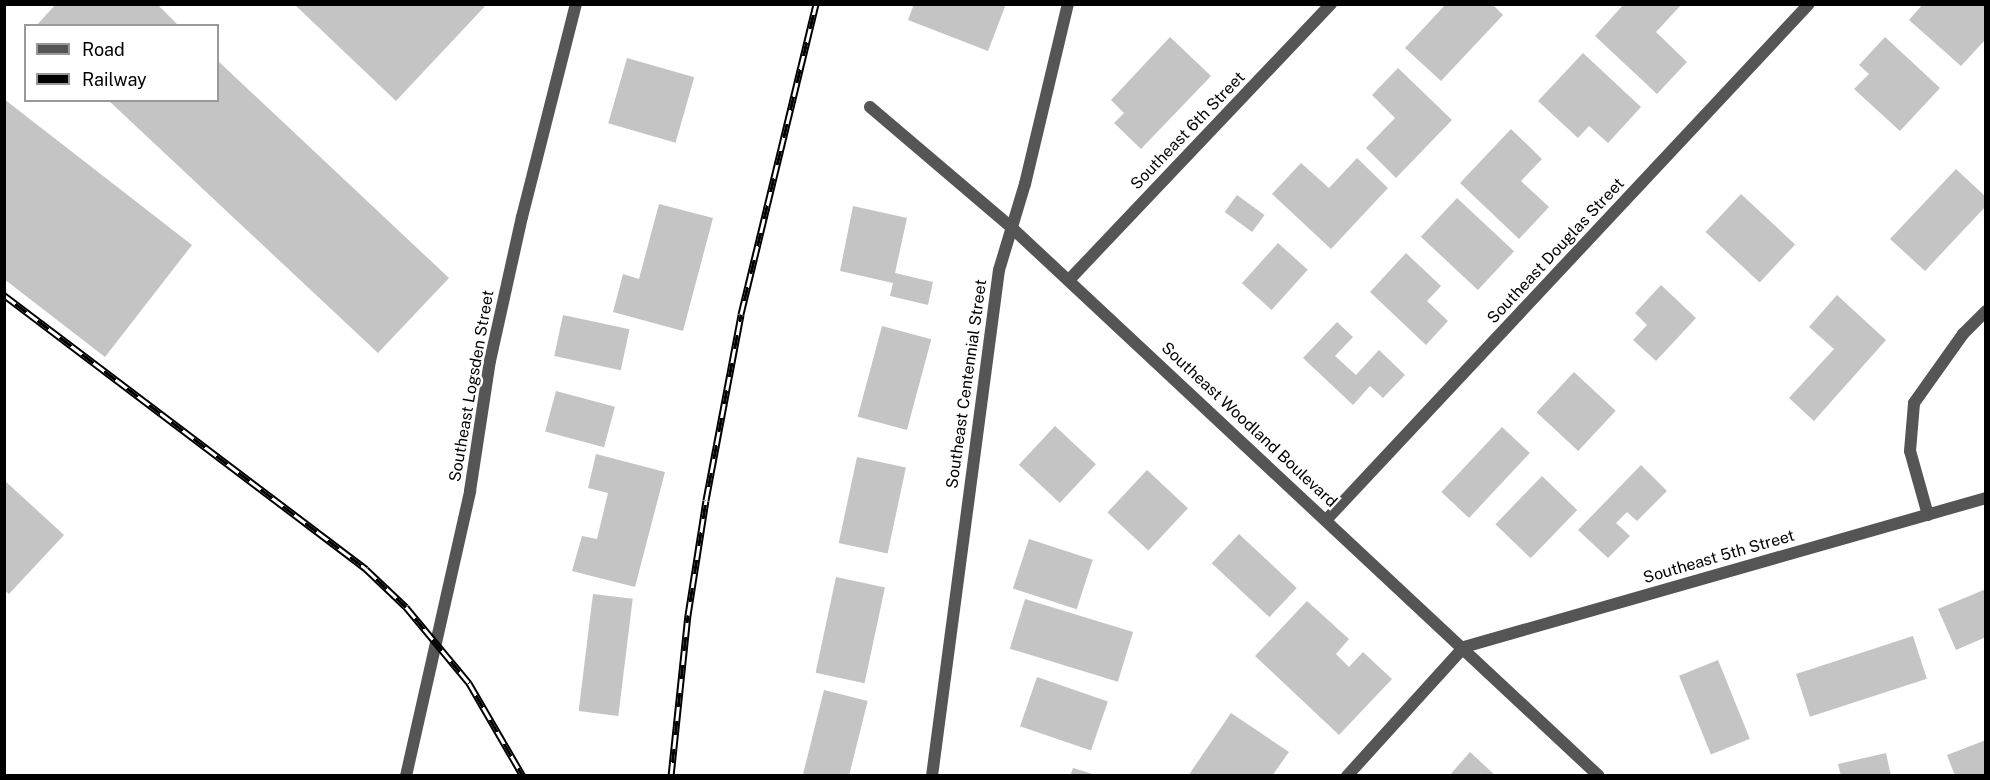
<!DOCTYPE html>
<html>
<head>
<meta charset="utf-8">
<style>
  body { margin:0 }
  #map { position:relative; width:1990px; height:780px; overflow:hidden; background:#fff; font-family:"Public Sans",sans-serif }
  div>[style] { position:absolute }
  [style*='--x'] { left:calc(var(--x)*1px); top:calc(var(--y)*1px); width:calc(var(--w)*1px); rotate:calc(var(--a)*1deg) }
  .building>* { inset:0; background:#c4c4c4; transform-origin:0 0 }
  .street>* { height:12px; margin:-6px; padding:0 6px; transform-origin:6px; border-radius:6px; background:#555 }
  .rail>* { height:7px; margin-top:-3.5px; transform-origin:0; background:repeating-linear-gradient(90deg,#fff 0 14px,#000 0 28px); box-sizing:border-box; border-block:2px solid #000 }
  span { translate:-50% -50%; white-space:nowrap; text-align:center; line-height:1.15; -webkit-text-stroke:5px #fff; paint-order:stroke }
  .street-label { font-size:16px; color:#000 }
  .frame { position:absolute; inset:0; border:6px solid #000; pointer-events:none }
  .legend { position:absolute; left:24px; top:24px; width:195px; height:78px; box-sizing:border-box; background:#fff; border:2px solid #999; margin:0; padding:8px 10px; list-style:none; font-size:18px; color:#000 }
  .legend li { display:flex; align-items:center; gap:12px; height:30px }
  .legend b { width:30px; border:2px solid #999 }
</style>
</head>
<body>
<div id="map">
  <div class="building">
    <i style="clip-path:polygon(56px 4px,157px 4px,179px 26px,36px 26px)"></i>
    <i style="clip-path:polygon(294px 4px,487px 4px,396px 101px)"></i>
    <i style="clip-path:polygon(914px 4px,1006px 4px,988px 51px,908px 20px)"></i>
    <i style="clip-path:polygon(1446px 4px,1492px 4px,1503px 15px,1441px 81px,1405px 48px)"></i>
    <i style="clip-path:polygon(1624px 4px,1682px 4px,1656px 32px,1687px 62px,1657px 94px,1595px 36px)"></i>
    <i style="clip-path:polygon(1923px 4px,1986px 4px,1986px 39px,1961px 66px,1909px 20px)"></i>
    <i style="clip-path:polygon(1170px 37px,1211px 76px,1141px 149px,1114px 123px,1124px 113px,1111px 100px)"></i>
    <i style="clip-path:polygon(1885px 37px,1940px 88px,1900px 131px,1854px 89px,1869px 74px,1859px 65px)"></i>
    <i style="clip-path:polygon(1583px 53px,1641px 107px,1608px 143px,1589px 126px,1578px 138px,1538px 101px)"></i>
    <i style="left:627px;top:58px;width:70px;height:68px;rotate:16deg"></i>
    <i style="clip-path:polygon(218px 61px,449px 278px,378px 353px,108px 100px,218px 100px)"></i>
    <i style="clip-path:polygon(1398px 68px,1452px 120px,1396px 178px,1366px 148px,1395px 118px,1372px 95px)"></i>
    <i style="clip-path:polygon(4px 99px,192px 245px,105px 357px,4px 279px)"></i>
    <i style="clip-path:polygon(1511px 129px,1542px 159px,1521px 181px,1549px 207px,1519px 239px,1460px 183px)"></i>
    <i style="clip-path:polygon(1357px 158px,1388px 188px,1331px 249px,1272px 194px,1301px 163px,1329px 188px)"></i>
    <i style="clip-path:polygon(1956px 169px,1986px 197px,1986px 206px,1925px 271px,1890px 239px)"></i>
    <i style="left:1741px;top:194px;width:74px;height:52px;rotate:43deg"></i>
    <i style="left:1237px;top:195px;width:34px;height:21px;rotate:36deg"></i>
    <i style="left:1457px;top:198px;width:78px;height:53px;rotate:43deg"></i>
    <i style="clip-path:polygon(659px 204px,713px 218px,683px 331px,613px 312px,623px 274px,639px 279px)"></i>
    <i style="clip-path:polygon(853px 206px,907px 218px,895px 273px,933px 282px,928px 305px,890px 296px,893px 283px,840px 271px)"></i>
    <i style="left:1278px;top:243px;width:40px;height:54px;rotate:42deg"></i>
    <i style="clip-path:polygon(1406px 253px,1441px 286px,1427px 301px,1448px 321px,1426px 345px,1370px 292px)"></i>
    <i style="clip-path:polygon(1661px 285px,1696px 318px,1656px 361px,1633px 340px,1647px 325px,1635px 313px)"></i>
    <i style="clip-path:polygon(1837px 295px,1886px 340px,1814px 421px,1789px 398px,1834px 349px,1809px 327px)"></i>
    <i style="left:563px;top:315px;width:68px;height:42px;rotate:12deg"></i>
    <i style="clip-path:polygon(1337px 322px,1353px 337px,1335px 356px,1356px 375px,1379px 350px,1405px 375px,1383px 398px,1370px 386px,1353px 405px,1303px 358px)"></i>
    <i style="left:882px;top:326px;width:51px;height:94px;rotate:15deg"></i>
    <i style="left:1574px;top:372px;width:57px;height:55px;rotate:43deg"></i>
    <i style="left:556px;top:391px;width:61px;height:42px;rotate:15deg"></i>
    <i style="left:1055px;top:426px;width:56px;height:53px;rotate:43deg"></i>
    <i style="left:1502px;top:427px;width:38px;height:89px;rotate:43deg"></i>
    <i style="clip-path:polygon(596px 454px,665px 472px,635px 587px,572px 571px,582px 536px,597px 539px,608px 493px,588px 488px)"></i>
    <i style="left:857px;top:457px;width:50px;height:88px;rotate:12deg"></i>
    <i style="clip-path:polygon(1641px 465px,1667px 491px,1637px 521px,1627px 512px,1616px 523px,1630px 536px,1608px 558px,1578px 530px)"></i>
    <i style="left:1147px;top:470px;width:56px;height:58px;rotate:43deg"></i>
    <i style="left:1542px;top:476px;width:49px;height:67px;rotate:44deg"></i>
    <i style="clip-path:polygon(4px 480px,64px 535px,9px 594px,4px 590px)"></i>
    <i style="left:1239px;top:534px;width:79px;height:40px;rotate:43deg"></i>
    <i style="left:1029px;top:539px;width:67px;height:52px;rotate:18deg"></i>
    <i style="left:836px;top:577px;width:50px;height:98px;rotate:12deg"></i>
    <i style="clip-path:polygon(1986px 589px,1986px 637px,1956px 650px,1938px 609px)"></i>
    <i style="left:593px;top:594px;width:40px;height:118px;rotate:7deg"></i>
    <i style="left:1025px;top:599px;width:113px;height:52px;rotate:17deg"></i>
    <i style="clip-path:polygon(1307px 601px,1349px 639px,1336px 654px,1349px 667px,1363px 652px,1392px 679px,1339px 735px,1255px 656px)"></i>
    <i style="left:1913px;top:636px;width:45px;height:123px;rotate:72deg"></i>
    <i style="left:1718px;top:660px;width:85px;height:42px;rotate:68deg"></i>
    <i style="left:1037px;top:677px;width:75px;height:52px;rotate:19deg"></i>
    <i style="left:824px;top:690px;width:45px;height:89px;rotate:14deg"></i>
    <i style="clip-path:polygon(1231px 713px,1289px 752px,1272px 776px,1188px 776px)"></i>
    <i style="clip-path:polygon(1986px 740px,1986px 776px,1955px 776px,1947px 755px)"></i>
    <i style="clip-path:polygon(1470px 752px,1496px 776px,1449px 776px)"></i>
    <i style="clip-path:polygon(1886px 753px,1891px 776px,1841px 776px,1838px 764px)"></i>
    <i style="clip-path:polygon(1073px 768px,1096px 775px,1096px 776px,1070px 776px)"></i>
  </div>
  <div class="street">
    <i style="--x:870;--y:107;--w:185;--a:40.4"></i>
    <i style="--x:1011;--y:227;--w:804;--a:43.04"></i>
    <i style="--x:1069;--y:280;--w:381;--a:-46.5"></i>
    <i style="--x:1928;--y:515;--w:66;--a:-105.7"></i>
    <i style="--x:1910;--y:451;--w:48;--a:-85.2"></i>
    <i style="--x:1914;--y:403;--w:85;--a:-54.6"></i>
    <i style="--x:1963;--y:334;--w:33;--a:-45"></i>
    <i style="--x:1327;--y:519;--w:705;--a:-46.9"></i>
    <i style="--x:406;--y:776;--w:292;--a:-77.3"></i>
    <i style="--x:470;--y:491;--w:132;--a:-81.3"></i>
    <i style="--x:490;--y:361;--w:148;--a:-77.5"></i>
    <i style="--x:522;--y:217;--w:220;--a:-75.8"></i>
    <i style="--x:932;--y:776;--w:510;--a:-82.46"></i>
    <i style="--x:999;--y:270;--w:90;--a:-73.2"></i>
    <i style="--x:1025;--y:184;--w:185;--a:-76.6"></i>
    <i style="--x:1347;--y:776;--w:174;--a:-47.8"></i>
    <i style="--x:1464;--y:647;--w:543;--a:-15.93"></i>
  </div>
  <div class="rail">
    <i style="--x:4;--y:295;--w:454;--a:37.1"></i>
    <i style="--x:366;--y:569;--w:55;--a:43.5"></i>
    <i style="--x:406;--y:607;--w:99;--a:50.3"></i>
    <i style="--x:469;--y:683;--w:108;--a:59.9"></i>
    <i style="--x:671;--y:776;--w:162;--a:-84"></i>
    <i style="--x:688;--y:615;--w:116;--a:-81.1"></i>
    <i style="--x:706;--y:500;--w:189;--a:-79.3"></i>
    <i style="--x:741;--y:314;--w:319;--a:-76.4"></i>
  </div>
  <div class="street-label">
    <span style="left:1188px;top:131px;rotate:-46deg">Southeast 6th Street</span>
    <span style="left:1556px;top:251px;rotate:-47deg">Southeast Douglas Street</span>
    <span style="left:967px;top:384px;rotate:-82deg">Southeast Centennial Street</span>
    <span style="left:472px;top:386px;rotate:-80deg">Southeast Logsden Street</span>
    <span style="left:1249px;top:425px;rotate:43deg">Southeast Woodland Boulevard</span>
    <span style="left:1719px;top:557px;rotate:-16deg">Southeast 5th Street</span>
  </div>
  <div class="frame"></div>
  <ul class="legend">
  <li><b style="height:8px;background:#555"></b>Road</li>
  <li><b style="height:8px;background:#000"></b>Railway</li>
  </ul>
</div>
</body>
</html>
